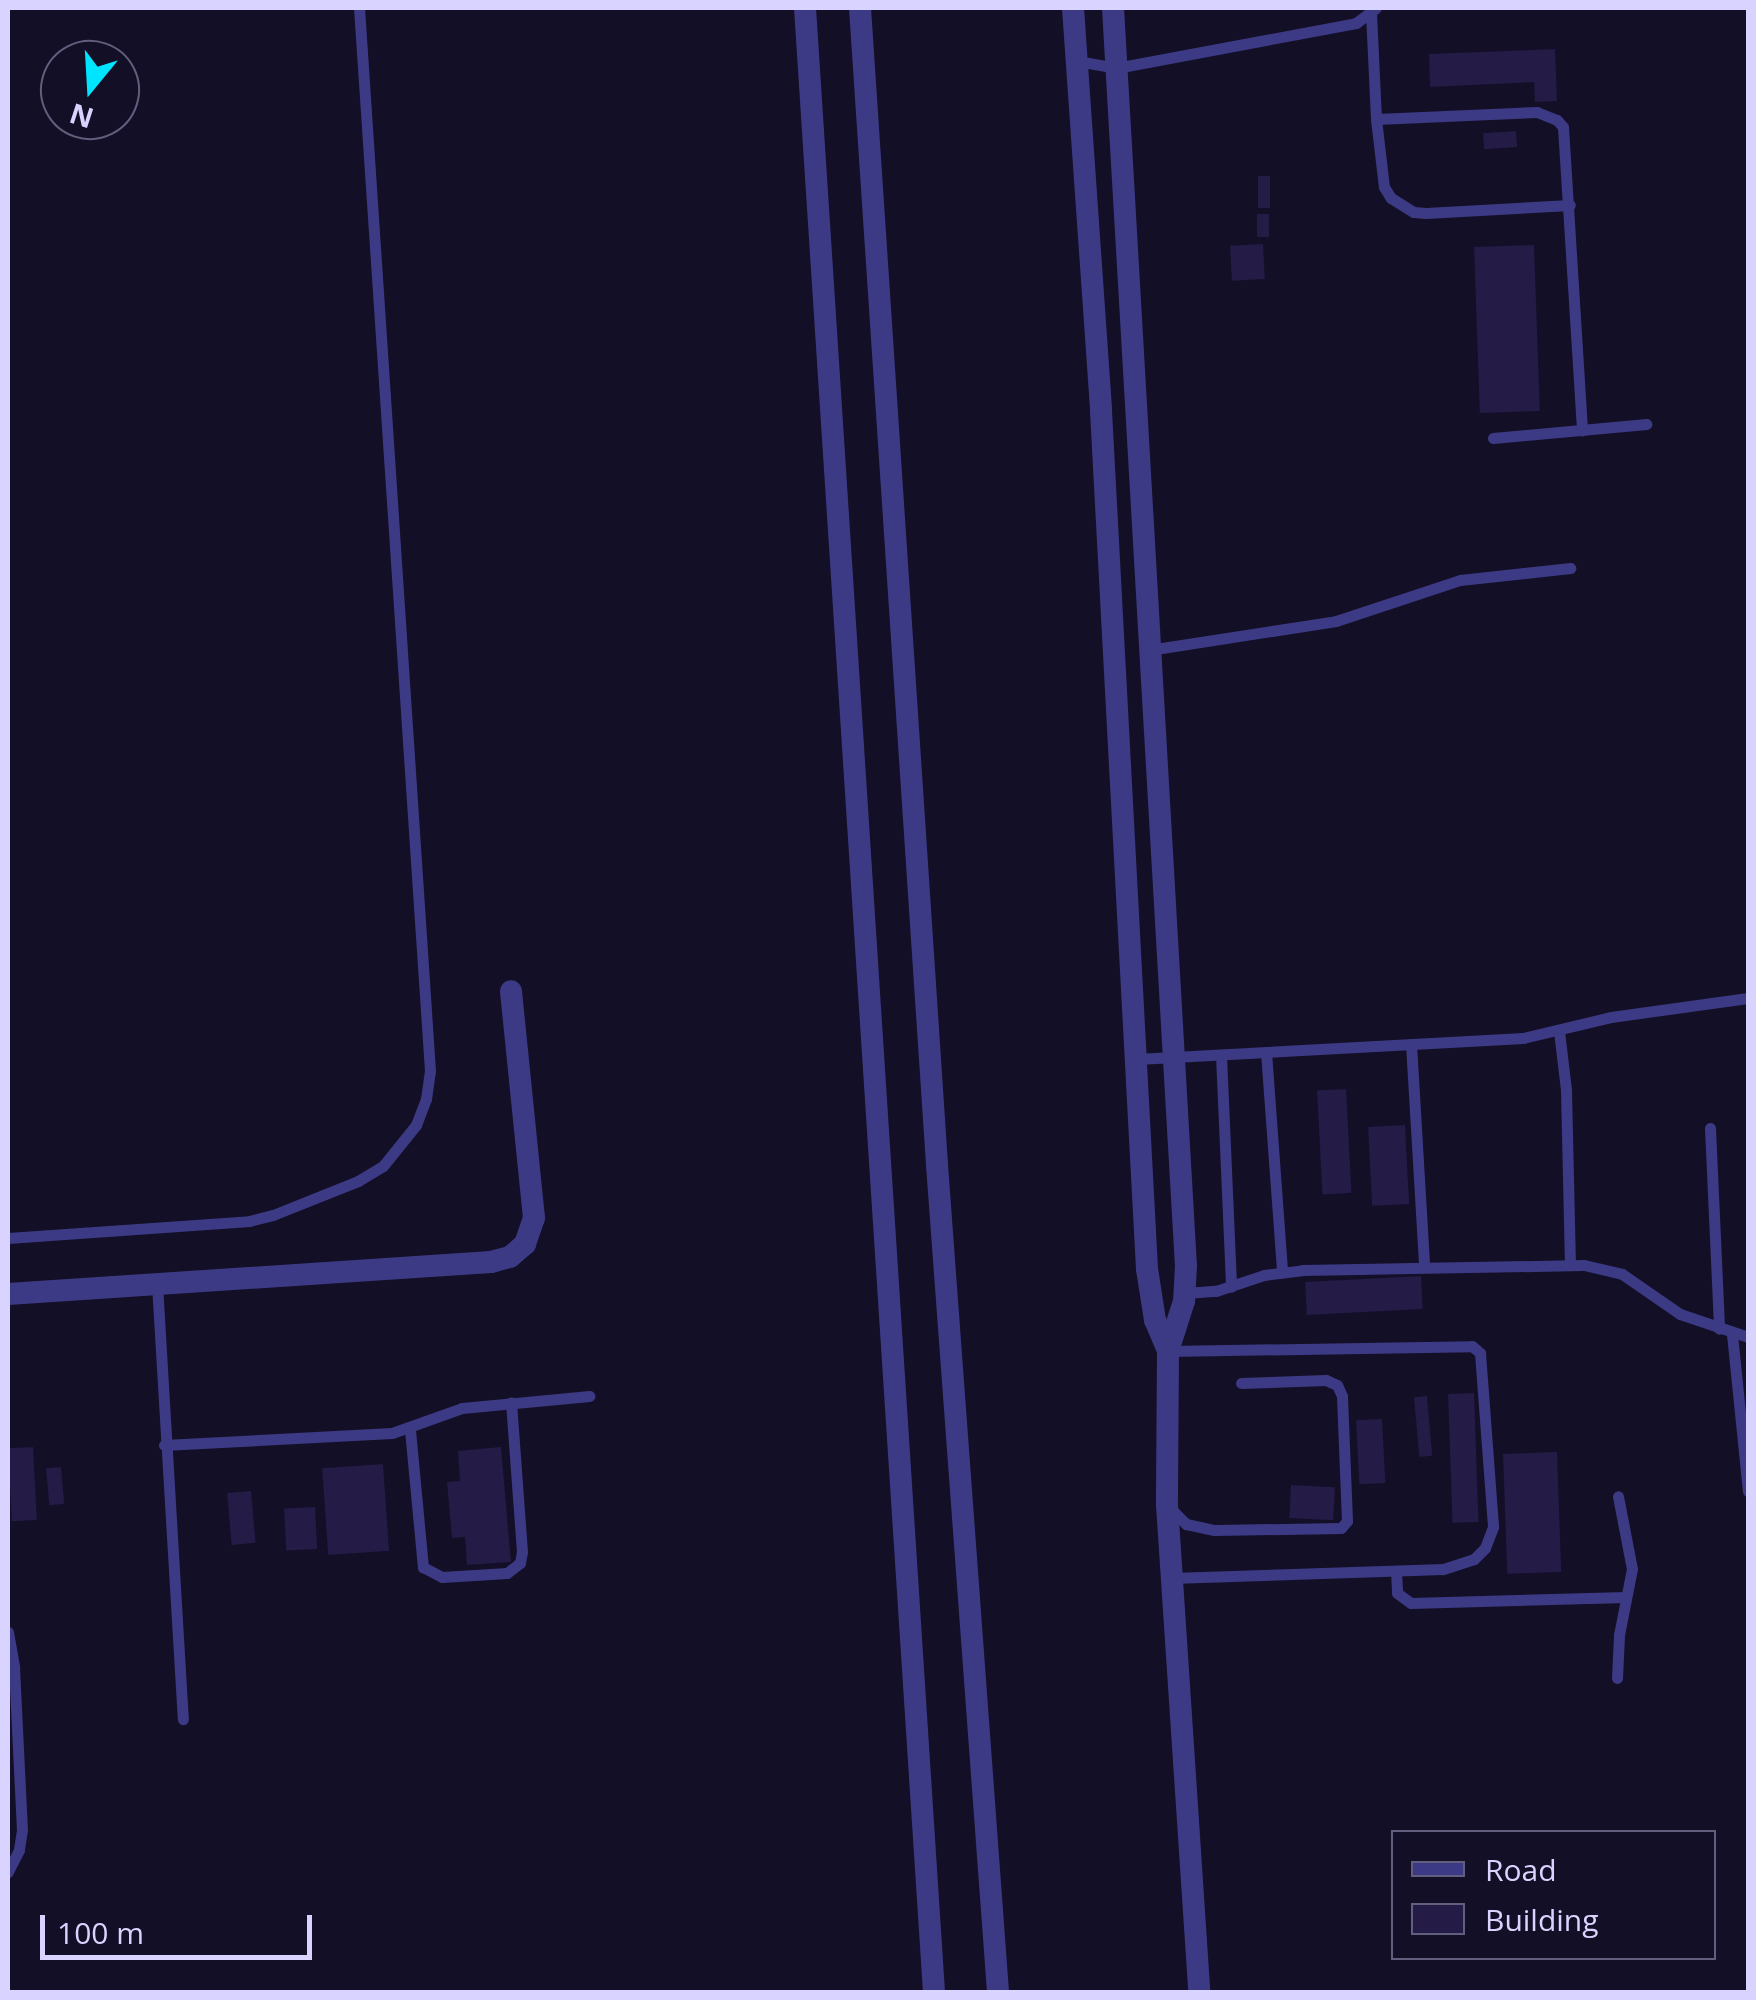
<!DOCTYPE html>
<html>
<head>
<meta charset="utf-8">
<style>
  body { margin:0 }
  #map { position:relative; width:1756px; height:2000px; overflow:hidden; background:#130f26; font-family:"Open Sans",sans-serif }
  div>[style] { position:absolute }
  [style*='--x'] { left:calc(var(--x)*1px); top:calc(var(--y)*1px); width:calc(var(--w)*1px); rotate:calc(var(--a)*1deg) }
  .building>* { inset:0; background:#241b47; transform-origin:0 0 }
  .service>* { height:11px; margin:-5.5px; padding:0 5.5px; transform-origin:5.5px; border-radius:5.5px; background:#3d3a85 }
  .minor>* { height:22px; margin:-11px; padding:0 11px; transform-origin:11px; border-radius:11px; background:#3d3a85 }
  span { translate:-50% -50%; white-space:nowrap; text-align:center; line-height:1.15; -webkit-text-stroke:8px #130f26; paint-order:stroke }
  .frame { position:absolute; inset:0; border:10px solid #d9d4ff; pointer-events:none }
  .legend { position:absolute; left:1391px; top:1830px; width:325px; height:130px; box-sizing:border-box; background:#130f26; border:2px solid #625e7d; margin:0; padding:12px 18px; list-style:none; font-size:30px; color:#d9d4ff }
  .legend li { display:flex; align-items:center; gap:20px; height:50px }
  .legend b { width:50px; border:2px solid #625e7d }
  .north { position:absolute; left:40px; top:40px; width:100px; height:100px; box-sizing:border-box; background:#130f26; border:2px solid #625e7d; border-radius:50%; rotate:198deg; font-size:28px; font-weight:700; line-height:40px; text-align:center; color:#d9d4ff }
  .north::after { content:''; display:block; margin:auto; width:35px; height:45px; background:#00e5ff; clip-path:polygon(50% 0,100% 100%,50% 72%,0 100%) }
  .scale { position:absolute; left:40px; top:1915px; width:272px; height:45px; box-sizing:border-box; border:5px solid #d9d4ff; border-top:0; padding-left:12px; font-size:30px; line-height:35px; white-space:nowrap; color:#d9d4ff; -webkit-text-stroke:8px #130f26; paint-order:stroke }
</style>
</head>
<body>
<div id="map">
  <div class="building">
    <i style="clip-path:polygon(1555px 49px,1557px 101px,1535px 102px,1534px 82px,1430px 87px,1429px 54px)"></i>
    <i style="left:1516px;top:131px;width:16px;height:33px;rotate:86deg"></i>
    <i style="left:1258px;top:176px;width:12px;height:32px"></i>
    <i style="left:1257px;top:214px;width:12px;height:23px"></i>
    <i style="left:1263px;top:244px;width:35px;height:33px;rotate:87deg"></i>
    <i style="left:1534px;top:245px;width:166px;height:60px;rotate:88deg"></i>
    <i style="left:1346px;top:1089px;width:104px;height:29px;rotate:87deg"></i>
    <i style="left:1405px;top:1125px;width:79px;height:37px;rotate:87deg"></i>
    <i style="left:1421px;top:1276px;width:33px;height:116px;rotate:87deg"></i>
    <i style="left:1474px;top:1393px;width:129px;height:26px;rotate:88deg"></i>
    <i style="left:1427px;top:1396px;width:60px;height:13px;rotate:85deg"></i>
    <i style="left:1382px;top:1419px;width:64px;height:26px;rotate:87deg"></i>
    <i style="left:33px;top:1447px;width:73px;height:25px;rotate:87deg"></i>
    <i style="clip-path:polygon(501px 1447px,511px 1562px,467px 1565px,465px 1537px,452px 1538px,447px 1482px,460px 1481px,458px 1451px)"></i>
    <i style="left:1557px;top:1452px;width:120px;height:54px;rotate:88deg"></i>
    <i style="left:383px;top:1464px;width:87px;height:61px;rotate:86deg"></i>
    <i style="left:61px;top:1467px;width:37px;height:15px;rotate:85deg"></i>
    <i style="left:1291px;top:1485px;width:44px;height:33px;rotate:3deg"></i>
    <i style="left:251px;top:1491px;width:52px;height:24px;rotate:85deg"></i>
    <i style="left:315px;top:1507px;width:42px;height:31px;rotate:87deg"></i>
  </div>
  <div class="service">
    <i style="--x:1371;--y:13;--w:106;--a:87.3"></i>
    <i style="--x:1376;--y:119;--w:68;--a:83.3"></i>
    <i style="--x:1384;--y:187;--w:13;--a:58"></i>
    <i style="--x:1391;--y:198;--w:26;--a:32"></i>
    <i style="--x:1413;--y:212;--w:13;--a:4"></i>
    <i style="--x:1426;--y:213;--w:144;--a:-3.2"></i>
    <i style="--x:1077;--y:61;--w:40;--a:10"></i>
    <i style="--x:1116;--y:68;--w:244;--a:-10.6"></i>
    <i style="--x:1356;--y:23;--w:25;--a:-37"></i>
    <i style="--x:1376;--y:119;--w:161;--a:-2.5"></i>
    <i style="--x:1537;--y:112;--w:22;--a:22"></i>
    <i style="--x:1557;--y:120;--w:9;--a:49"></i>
    <i style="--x:1563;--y:127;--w:304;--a:86.4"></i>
    <i style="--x:1493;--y:438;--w:154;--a:-5.2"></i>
    <i style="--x:1149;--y:650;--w:189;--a:-8.8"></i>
    <i style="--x:1336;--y:621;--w:131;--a:-18.3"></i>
    <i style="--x:1460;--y:580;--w:111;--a:-6.2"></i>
    <i style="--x:1559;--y:1031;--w:59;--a:83.2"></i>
    <i style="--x:1566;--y:1090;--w:175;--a:88.7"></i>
    <i style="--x:1411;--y:1044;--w:221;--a:86.6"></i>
    <i style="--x:1266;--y:1052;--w:221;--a:85.8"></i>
    <i style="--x:1221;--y:1055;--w:232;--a:87.5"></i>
    <i style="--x:1137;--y:1059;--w:387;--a:-3.1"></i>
    <i style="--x:1523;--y:1038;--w:90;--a:-13.4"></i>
    <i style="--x:1611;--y:1017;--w:138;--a:-7.9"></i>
    <i style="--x:1710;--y:1128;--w:201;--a:87.4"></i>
    <i style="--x:8;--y:1238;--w:242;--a:-4"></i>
    <i style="--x:249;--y:1221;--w:25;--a:-14"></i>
    <i style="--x:273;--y:1215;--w:92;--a:-21.8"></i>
    <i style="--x:358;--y:1181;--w:29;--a:-31"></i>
    <i style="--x:383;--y:1166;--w:53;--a:-51.2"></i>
    <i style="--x:416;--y:1125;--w:28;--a:-69"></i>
    <i style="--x:426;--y:1099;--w:28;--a:-82"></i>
    <i style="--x:430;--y:1071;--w:1065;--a:-93.82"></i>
    <i style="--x:157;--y:1284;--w:436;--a:86.6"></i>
    <i style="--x:1185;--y:1293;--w:31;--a:-4"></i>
    <i style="--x:1216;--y:1291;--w:51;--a:-18.4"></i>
    <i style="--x:1264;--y:1275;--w:38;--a:-7"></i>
    <i style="--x:1302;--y:1270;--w:282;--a:-1"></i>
    <i style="--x:1584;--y:1265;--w:39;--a:13"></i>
    <i style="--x:1622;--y:1274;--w:70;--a:34.6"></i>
    <i style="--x:1680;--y:1314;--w:72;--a:18.7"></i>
    <i style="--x:1732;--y:1334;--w:158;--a:84.2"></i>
    <i style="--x:1168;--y:1351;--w:304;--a:-0.9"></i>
    <i style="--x:1472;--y:1346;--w:11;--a:41"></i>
    <i style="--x:1480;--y:1353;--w:174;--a:85.7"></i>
    <i style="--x:1493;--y:1527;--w:22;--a:111"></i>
    <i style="--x:1485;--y:1548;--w:16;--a:135"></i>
    <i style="--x:1474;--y:1559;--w:33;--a:162"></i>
    <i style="--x:1443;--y:1569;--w:272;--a:178.1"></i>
    <i style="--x:410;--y:1430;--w:138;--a:84.6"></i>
    <i style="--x:423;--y:1567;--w:21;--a:28"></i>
    <i style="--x:442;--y:1577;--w:65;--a:-3.5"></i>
    <i style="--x:507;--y:1573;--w:16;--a:-38"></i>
    <i style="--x:520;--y:1563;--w:11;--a:-80"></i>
    <i style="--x:522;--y:1552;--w:150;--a:-94.2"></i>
    <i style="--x:164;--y:1445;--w:228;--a:-3"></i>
    <i style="--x:392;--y:1433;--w:74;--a:-19.7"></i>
    <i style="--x:462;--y:1408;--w:128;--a:-5.4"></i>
    <i style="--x:1170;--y:1508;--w:23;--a:45"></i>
    <i style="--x:1186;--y:1524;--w:29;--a:12"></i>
    <i style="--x:1214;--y:1530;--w:127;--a:-0.9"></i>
    <i style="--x:1341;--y:1528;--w:9;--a:-49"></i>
    <i style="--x:1347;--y:1521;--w:125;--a:-92.3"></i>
    <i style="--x:1342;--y:1396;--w:12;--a:-114"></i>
    <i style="--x:1337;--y:1385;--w:12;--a:-156"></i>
    <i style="--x:1326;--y:1380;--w:85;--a:178"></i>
    <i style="--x:1396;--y:1571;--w:22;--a:87"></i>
    <i style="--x:1397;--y:1593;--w:17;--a:36"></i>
    <i style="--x:1411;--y:1603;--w:215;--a:-1.6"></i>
    <i style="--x:8;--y:1632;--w:36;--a:80"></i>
    <i style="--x:14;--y:1667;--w:163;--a:87.2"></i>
    <i style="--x:22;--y:1830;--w:20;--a:99"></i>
    <i style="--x:19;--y:1850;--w:25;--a:117"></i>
    <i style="--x:1617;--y:1678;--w:43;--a:-87.3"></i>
    <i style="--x:1619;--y:1635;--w:67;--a:-78.9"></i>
    <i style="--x:1632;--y:1569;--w:74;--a:-100.9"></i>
  </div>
  <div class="minor">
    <i style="--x:805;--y:8;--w:1988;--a:86.28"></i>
    <i style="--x:860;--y:8;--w:1160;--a:86.19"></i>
    <i style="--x:937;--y:1165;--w:829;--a:85.78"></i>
    <i style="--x:1073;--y:8;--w:404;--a:86"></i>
    <i style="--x:1101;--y:411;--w:859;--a:86.93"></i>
    <i style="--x:1147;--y:1269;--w:52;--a:81.1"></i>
    <i style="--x:1155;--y:1320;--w:34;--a:67"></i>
    <i style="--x:1113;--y:8;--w:1259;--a:86.68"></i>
    <i style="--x:1186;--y:1265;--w:36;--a:93"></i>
    <i style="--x:1184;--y:1301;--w:52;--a:107.7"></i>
    <i style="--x:1168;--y:1351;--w:154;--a:90.4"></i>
    <i style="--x:1167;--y:1505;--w:488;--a:86.2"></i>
    <i style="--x:8;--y:1294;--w:484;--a:-3.8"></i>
    <i style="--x:491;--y:1262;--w:20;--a:-15"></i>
    <i style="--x:510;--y:1257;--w:20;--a:-41"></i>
    <i style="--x:525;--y:1244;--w:28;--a:-71"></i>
    <i style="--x:534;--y:1218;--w:228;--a:-95.8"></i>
  </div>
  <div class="frame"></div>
  <ul class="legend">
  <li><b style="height:12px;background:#3d3a85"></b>Road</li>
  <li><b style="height:28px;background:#241b47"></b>Building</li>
  </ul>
  <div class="north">N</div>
  <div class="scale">100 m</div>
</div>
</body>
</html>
